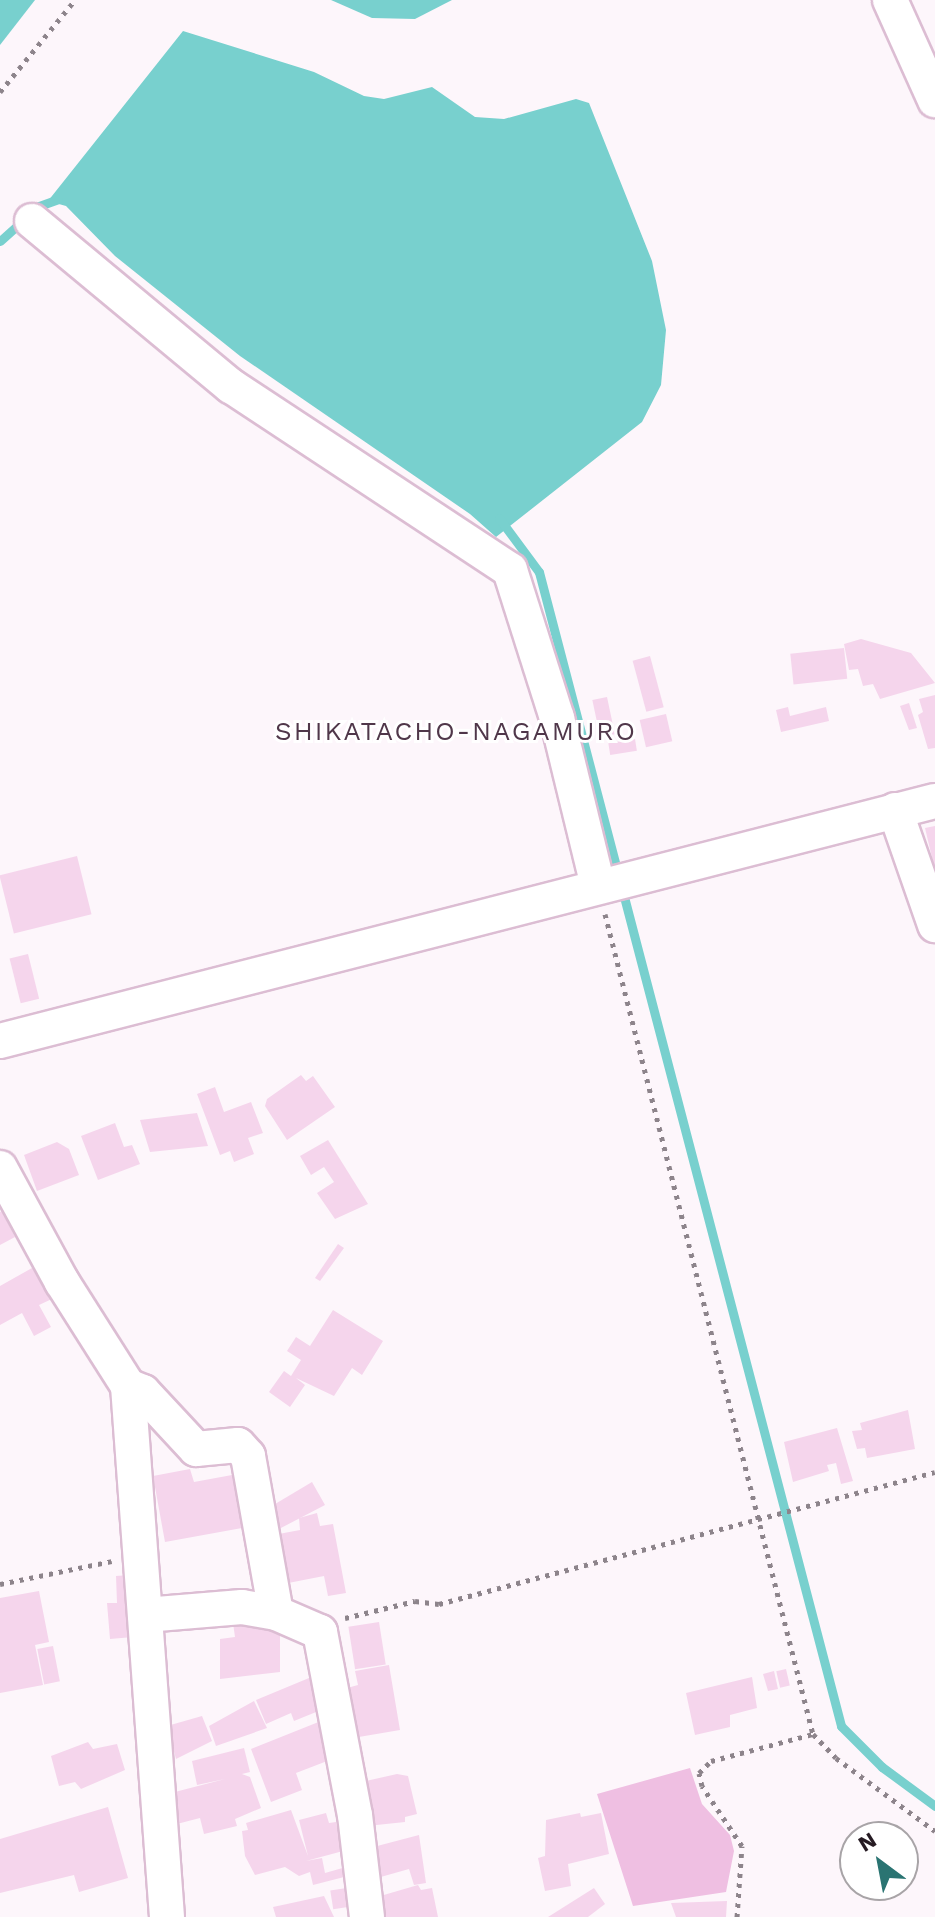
<!DOCTYPE html>
<html>
<head>
<meta charset="utf-8">
<style>
  body { margin:0 }
  #map { position:relative; width:935px; height:1917px; overflow:hidden; background:#fdf6fb; font-family:"Work Sans",sans-serif }
  div>[style] { position:absolute }
  [style*='--x'] { left:calc(var(--x)*1px); top:calc(var(--y)*1px); width:calc(var(--w)*1px); rotate:calc(var(--a)*1deg) }
  .green>* { inset:0; background:#efbfe2 }
  .water>* { inset:0; background:#78d0ce }
  .stream>* { height:9px; margin:-4.5px; padding:0 4.5px; transform-origin:4.5px; border-radius:4.5px; background:#78d0ce }
  .building>* { inset:0; background:#f5d5ec; transform-origin:0 0 }
  .path>* { height:5px; margin-top:-2.5px; transform-origin:0; background:repeating-linear-gradient(90deg,#8d848b 0 4px,transparent 0 10px) }
  .roads { filter:drop-shadow(2px 0 #dcbdd3) drop-shadow(-2px 0 #dcbdd3) drop-shadow(0 2px #dcbdd3) drop-shadow(0 -2px #dcbdd3) }
  .street>* { height:34px; margin:-17px; padding:0 17px; transform-origin:17px; border-radius:17px; background:#fff }
  span { translate:-50% -50%; white-space:nowrap; text-align:center; line-height:1.15; -webkit-text-stroke:6px #fff; paint-order:stroke }
  .quarter-label { font-size:26px; color:#50374a; letter-spacing:2px }
  .north { position:absolute; left:839px; top:1821px; width:80px; height:80px; box-sizing:border-box; background:#fff; border:2px solid #a8a4a7; border-radius:50%; rotate:328deg; font-size:22px; font-weight:700; line-height:32px; text-align:center; color:#261b23 }
  .north::after { content:''; display:block; margin:auto; width:28px; height:36px; background:#2a7472; clip-path:polygon(50% 0,100% 100%,50% 72%,0 100%) }
</style>
</head>
<body>
<div id="map">
  <div class="green">
    <i style="clip-path:polygon(690px 1768px,702px 1804px,730px 1835px,734px 1851px,726px 1892px,633px 1906px,597px 1794px)"></i>
  </div>
  <div class="water">
    <i style="clip-path:polygon(0 0,35px 0,0 45px)"></i>
    <i style="clip-path:polygon(331px 0,452px 0,415px 19px,372px 18px)"></i>
    <i style="clip-path:polygon(183px 31px,314px 72px,364px 96px,384px 99px,432px 87px,475px 117px,504px 119px,576px 99px,589px 103px,652px 261px,666px 330px,661px 385px,642px 422px,496px 537px,470px 514px,240px 356px,115px 256px,66px 206px,48px 201px)"></i>
  </div>
  <div class="stream">
    <i style="--x:0;--y:241;--w:52;--a:-41.9"></i>
    <i style="--x:39;--y:206;--w:20;--a:-20"></i>
    <i style="--x:499;--y:518;--w:67;--a:53.5"></i>
    <i style="--x:539;--y:572;--w:1193;--a:75.33"></i>
    <i style="--x:841;--y:1726;--w:58;--a:45"></i>
    <i style="--x:882;--y:1767;--w:66;--a:36.3"></i>
  </div>
  <div class="building">
    <i style="clip-path:polygon(861px 639px,911px 653px,935px 683px,880px 699px,873px 684px,863px 686px,858px 669px,849px 670px,844px 644px)"></i>
    <i style="left:844px;top:648px;width:31px;height:54px;rotate:84deg"></i>
    <i style="left:650px;top:656px;width:53px;height:18px;rotate:75deg"></i>
    <i style="clip-path:polygon(935px 695px,935px 748px,928px 749px,918px 715px,923px 712px,919px 699px)"></i>
    <i style="left:607px;top:697px;width:38px;height:15px;rotate:78deg"></i>
    <i style="clip-path:polygon(909px 703px,917px 728px,909px 730px,900px 706px)"></i>
    <i style="clip-path:polygon(788px 707px,790px 716px,826px 707px,829px 721px,781px 732px,776px 710px)"></i>
    <i style="left:666px;top:714px;width:28px;height:27px;rotate:77deg"></i>
    <i style="left:635px;top:739px;width:12px;height:27px;rotate:81deg"></i>
    <i style="clip-path:polygon(935px 826px,935px 866px,934px 866px,925px 828px)"></i>
    <i style="left:77px;top:856px;width:60px;height:80px;rotate:76deg"></i>
    <i style="left:28px;top:954px;width:46px;height:19px;rotate:76deg"></i>
    <i style="clip-path:polygon(301px 1075px,306px 1081px,313px 1076px,335px 1107px,287px 1140px,265px 1106px,267px 1099px)"></i>
    <i style="clip-path:polygon(215px 1087px,224px 1112px,251px 1102px,263px 1133px,248px 1138px,254px 1154px,234px 1162px,230px 1151px,220px 1155px,197px 1094px)"></i>
    <i style="clip-path:polygon(197px 1113px,208px 1146px,150px 1152px,140px 1120px)"></i>
    <i style="clip-path:polygon(115px 1123px,124px 1147px,132px 1145px,140px 1164px,98px 1180px,81px 1136px)"></i>
    <i style="clip-path:polygon(328px 1140px,368px 1204px,335px 1219px,317px 1193px,334px 1182px,324px 1167px,311px 1175px,300px 1156px)"></i>
    <i style="clip-path:polygon(57px 1142px,69px 1149px,79px 1175px,37px 1191px,24px 1155px)"></i>
    <i style="clip-path:polygon(2px 1211px,15px 1237px,0 1245px,0 1212px)"></i>
    <i style="clip-path:polygon(338px 1244px,344px 1248px,320px 1281px,315px 1278px)"></i>
    <i style="clip-path:polygon(32px 1268px,54px 1298px,39px 1305px,51px 1327px,34px 1336px,22px 1313px,0 1325px,0 1286px)"></i>
    <i style="clip-path:polygon(333px 1310px,383px 1341px,362px 1375px,352px 1368px,334px 1396px,296px 1378px,305px 1385px,290px 1407px,269px 1392px,284px 1371px,291px 1376px,301px 1360px,287px 1351px,296px 1337px,310px 1346px)"></i>
    <i style="clip-path:polygon(908px 1410px,915px 1449px,867px 1458px,865px 1448px,857px 1449px,852px 1431px,862px 1430px,860px 1423px)"></i>
    <i style="clip-path:polygon(837px 1428px,853px 1481px,841px 1484px,836px 1463px,827px 1465px,829px 1471px,793px 1482px,784px 1442px)"></i>
    <i style="clip-path:polygon(190px 1469px,194px 1482px,232px 1475px,242px 1528px,165px 1542px,153px 1476px)"></i>
    <i style="clip-path:polygon(312px 1482px,325px 1505px,279px 1529px,265px 1510px)"></i>
    <i style="clip-path:polygon(317px 1513px,320px 1526px,333px 1524px,346px 1593px,328px 1596px,324px 1576px,278px 1585px,268px 1536px,300px 1530px,299px 1518px)"></i>
    <i style="clip-path:polygon(129px 1575px,133px 1637px,110px 1639px,107px 1603px,117px 1603px,116px 1576px)"></i>
    <i style="clip-path:polygon(39px 1591px,49px 1642px,35px 1645px,43px 1685px,0 1693px,0 1598px)"></i>
    <i style="clip-path:polygon(261px 1620px,262px 1629px,280px 1628px,280px 1672px,220px 1679px,220px 1639px,235px 1637px,233px 1623px)"></i>
    <i style="left:379px;top:1622px;width:43px;height:31px;rotate:81deg"></i>
    <i style="left:53px;top:1646px;width:36px;height:16px;rotate:79deg"></i>
    <i style="clip-path:polygon(389px 1665px,400px 1730px,347px 1739px,347px 1688px,358px 1685px,355px 1671px)"></i>
    <i style="left:786px;top:1669px;width:17px;height:10px;rotate:77deg"></i>
    <i style="clip-path:polygon(774px 1671px,778px 1689px,768px 1691px,763px 1674px)"></i>
    <i style="clip-path:polygon(752px 1677px,757px 1708px,730px 1715px,730px 1727px,695px 1735px,686px 1693px)"></i>
    <i style="clip-path:polygon(309px 1678px,321px 1710px,294px 1721px,291px 1713px,266px 1724px,256px 1700px)"></i>
    <i style="clip-path:polygon(254px 1701px,267px 1728px,216px 1746px,209px 1726px)"></i>
    <i style="clip-path:polygon(202px 1716px,212px 1741px,176px 1759px,167px 1726px)"></i>
    <i style="clip-path:polygon(321px 1721px,335px 1758px,296px 1773px,302px 1790px,271px 1802px,251px 1749px)"></i>
    <i style="clip-path:polygon(88px 1742px,93px 1749px,117px 1744px,125px 1770px,81px 1789px,75px 1782px,59px 1786px,51px 1756px)"></i>
    <i style="clip-path:polygon(244px 1748px,250px 1772px,242px 1774px,250px 1777px,261px 1808px,235px 1819px,237px 1826px,204px 1834px,200px 1818px,173px 1825px,171px 1793px,225px 1779px,197px 1785px,192px 1761px)"></i>
    <i style="clip-path:polygon(397px 1774px,408px 1776px,417px 1814px,405px 1817px,405px 1822px,367px 1826px,357px 1783px)"></i>
    <i style="clip-path:polygon(108px 1807px,128px 1878px,79px 1892px,74px 1875px,0 1893px,0 1839px)"></i>
    <i style="clip-path:polygon(291px 1810px,308px 1856px,299px 1820px,326px 1813px,329px 1823px,336px 1822px,343px 1851px,306px 1861px,322px 1858px,325px 1873px,346px 1867px,348px 1876px,313px 1885px,310px 1872px,299px 1876px,285px 1867px,255px 1875px,245px 1856px,242px 1831px,248px 1830px,246px 1823px)"></i>
    <i style="clip-path:polygon(580px 1813px,581px 1817px,601px 1813px,609px 1854px,568px 1864px,571px 1886px,545px 1891px,538px 1858px,545px 1856px,546px 1820px)"></i>
    <i style="clip-path:polygon(419px 1835px,426px 1883px,414px 1885px,409px 1869px,370px 1880px,362px 1850px)"></i>
    <i style="clip-path:polygon(418px 1885px,421px 1890px,432px 1888px,438px 1917px,375px 1917px,370px 1899px)"></i>
    <i style="left:353px;top:1887px;width:19px;height:23px;rotate:81deg"></i>
    <i style="clip-path:polygon(594px 1888px,605px 1904px,588px 1917px,548px 1917px)"></i>
    <i style="clip-path:polygon(324px 1896px,334px 1917px,276px 1917px,273px 1907px)"></i>
    <i style="clip-path:polygon(727px 1901px,726px 1917px,676px 1917px,671px 1903px)"></i>
  </div>
  <div class="path">
    <i style="--x:0;--y:92;--w:119;--a:-50.8"></i>
    <i style="--x:605;--y:914;--w:846;--a:75.77"></i>
    <i style="--x:813;--y:1734;--w:33;--a:46"></i>
    <i style="--x:836;--y:1758;--w:123;--a:36.4"></i>
    <i style="--x:0;--y:1584;--w:114;--a:-11.6"></i>
    <i style="--x:345;--y:1618;--w:72;--a:-13.7"></i>
    <i style="--x:415;--y:1601;--w:24;--a:7"></i>
    <i style="--x:439;--y:1604;--w:513;--a:-14.9"></i>
    <i style="--x:737;--y:1917;--w:71;--a:-86"></i>
    <i style="--x:742;--y:1846;--w:72;--a:-123.7"></i>
    <i style="--x:702;--y:1786;--w:13;--a:-103"></i>
    <i style="--x:699;--y:1773;--w:17;--a:-45"></i>
    <i style="--x:711;--y:1761;--w:106;--a:-14.8"></i>
  </div>
  <div class="roads">
    <div class="street">
      <i style="--x:890;--y:0;--w:110;--a:65.8"></i>
      <i style="--x:32;--y:221;--w:259;--a:39.7"></i>
      <i style="--x:231;--y:386;--w:334;--a:33.4"></i>
      <i style="--x:510;--y:570;--w:155;--a:72.4"></i>
      <i style="--x:557;--y:718;--w:173;--a:76.3"></i>
      <i style="--x:895;--y:810;--w:122;--a:70.8"></i>
      <i style="--x:0;--y:1041;--w:965;--a:-14.4"></i>
      <i style="--x:0;--y:1168;--w:130;--a:61.5"></i>
      <i style="--x:62;--y:1282;--w:123;--a:57.6"></i>
      <i style="--x:128;--y:1386;--w:532;--a:85.8"></i>
      <i style="--x:128;--y:1386;--w:16;--a:22"></i>
      <i style="--x:143;--y:1392;--w:78;--a:47.1"></i>
      <i style="--x:196;--y:1449;--w:42;--a:-5.4"></i>
      <i style="--x:238;--y:1445;--w:15;--a:48"></i>
      <i style="--x:248;--y:1456;--w:159;--a:79.9"></i>
      <i style="--x:145;--y:1615;--w:97;--a:-4.7"></i>
      <i style="--x:242;--y:1607;--w:35;--a:10"></i>
      <i style="--x:276;--y:1613;--w:48;--a:23.4"></i>
      <i style="--x:320;--y:1632;--w:186;--a:79.2"></i>
      <i style="--x:355;--y:1815;--w:103;--a:83.3"></i>
    </div>
  </div>
  <div class="quarter-label">
    <span style="left:456px;top:732px">SHIKATACHO-NAGAMURO</span>
  </div>
  <div class="north">N</div>
</div>
</body>
</html>
